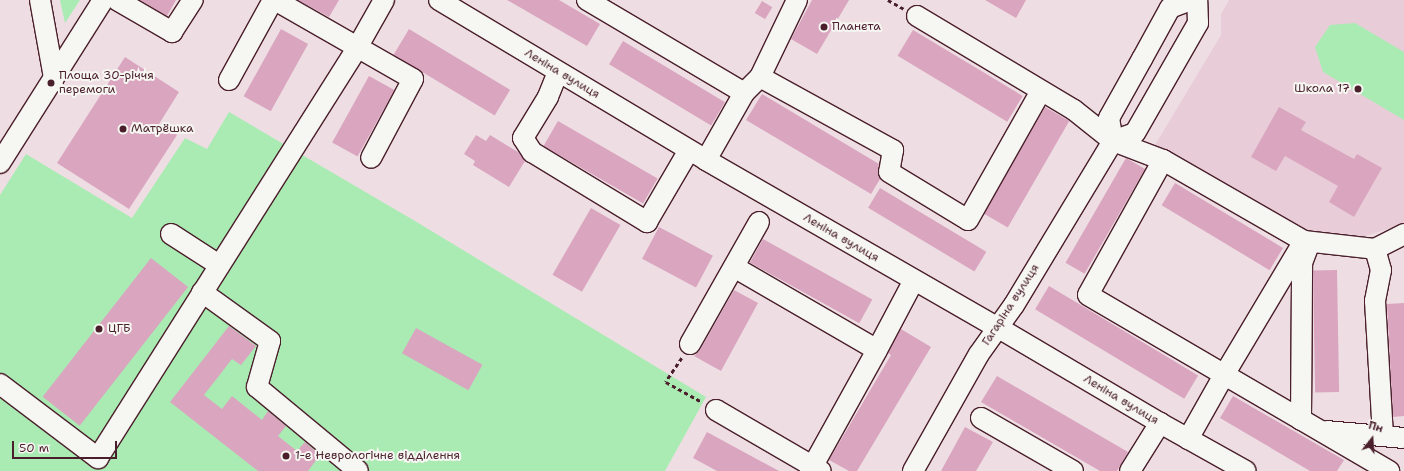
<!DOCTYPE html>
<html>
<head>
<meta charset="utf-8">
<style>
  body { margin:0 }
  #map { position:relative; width:1404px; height:471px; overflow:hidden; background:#eedee3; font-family:"Shantell Sans",sans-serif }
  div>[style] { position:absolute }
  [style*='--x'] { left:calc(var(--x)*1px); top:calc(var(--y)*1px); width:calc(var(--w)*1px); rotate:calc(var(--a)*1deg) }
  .built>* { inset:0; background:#e8cdd8 }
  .green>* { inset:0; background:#aaebb4 }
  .building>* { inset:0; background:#daa5bf; transform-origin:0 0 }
  .path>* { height:2.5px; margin-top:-1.25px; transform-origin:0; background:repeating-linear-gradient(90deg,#4a1f2b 0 4px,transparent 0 7px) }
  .roads { filter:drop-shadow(1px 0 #4a1f2b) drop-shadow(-1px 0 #4a1f2b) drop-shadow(0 1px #4a1f2b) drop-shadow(0 -1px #4a1f2b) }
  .minor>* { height:20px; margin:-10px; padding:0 10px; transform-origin:10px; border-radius:10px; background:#f6f6f2 }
  .dots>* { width:11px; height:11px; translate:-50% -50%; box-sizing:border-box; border:2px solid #f6f6f2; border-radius:50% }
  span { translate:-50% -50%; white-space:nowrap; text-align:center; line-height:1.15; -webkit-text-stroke:4px #f6f6f2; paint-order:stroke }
  .poi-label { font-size:12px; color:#4a1f2b }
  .left { translate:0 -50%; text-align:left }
  .right { translate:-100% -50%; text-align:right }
  .street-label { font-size:12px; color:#4a1f2b }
  .north { position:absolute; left:1352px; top:419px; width:40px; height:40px; -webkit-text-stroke:3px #f6f6f2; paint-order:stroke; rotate:17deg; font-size:11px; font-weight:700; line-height:16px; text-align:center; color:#4a1f2b }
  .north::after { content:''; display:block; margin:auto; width:14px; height:18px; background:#4a1f2b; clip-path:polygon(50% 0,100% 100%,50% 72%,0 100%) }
  .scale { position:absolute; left:12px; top:441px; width:105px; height:18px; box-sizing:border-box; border:2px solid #4a1f2b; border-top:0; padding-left:5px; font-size:12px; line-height:14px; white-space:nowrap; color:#4a1f2b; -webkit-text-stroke:3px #f6f6f2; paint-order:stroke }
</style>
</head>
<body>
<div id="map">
  <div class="built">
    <i style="clip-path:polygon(1229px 0,1404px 0,1404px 224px,1359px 238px,1306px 233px,1155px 145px,1221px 35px,1221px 14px)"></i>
  </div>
  <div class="green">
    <i style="clip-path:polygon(60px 0,80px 0,65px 23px)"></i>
    <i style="clip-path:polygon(1355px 23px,1404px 52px,1404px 120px,1323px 72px,1315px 47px,1330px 25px)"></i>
    <i style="clip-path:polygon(229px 112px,415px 221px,706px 397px,665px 471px,0 471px,0 195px,26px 154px,132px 218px,185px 138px,207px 149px)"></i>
  </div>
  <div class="building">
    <i style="clip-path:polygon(140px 0,176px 0,167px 16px)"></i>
    <i style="clip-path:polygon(298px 0,339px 0,329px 17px)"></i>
    <i style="clip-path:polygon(507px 0,559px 0,600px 24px,587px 46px)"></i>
    <i style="clip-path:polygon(812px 0,849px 0,817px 54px,791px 39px)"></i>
    <i style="clip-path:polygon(985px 0,1026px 0,1016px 18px)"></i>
    <i style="left:762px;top:1px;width:12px;height:14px;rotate:31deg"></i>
    <i style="left:281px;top:29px;width:31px;height:77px;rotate:29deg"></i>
    <i style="left:409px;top:29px;width:118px;height:30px;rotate:31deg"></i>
    <i style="left:913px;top:30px;width:128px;height:30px;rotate:31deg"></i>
    <i style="left:623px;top:41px;width:119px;height:27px;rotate:31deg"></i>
    <i style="clip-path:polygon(125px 57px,179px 92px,159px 124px,177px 135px,129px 209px,57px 163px)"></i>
    <i style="left:369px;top:76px;width:29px;height:76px;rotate:29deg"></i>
    <i style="clip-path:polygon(762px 94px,879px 164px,878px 170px,880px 179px,871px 194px,746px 120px)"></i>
    <i style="left:1045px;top:107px;width:28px;height:123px;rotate:30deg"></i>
    <i style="clip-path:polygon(1279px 107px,1306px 122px,1301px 130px,1354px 159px,1357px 154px,1382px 168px,1354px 217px,1329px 202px,1338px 186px,1285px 156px,1276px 171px,1251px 157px)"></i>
    <i style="left:558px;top:121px;width:115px;height:29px;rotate:30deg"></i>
    <i style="clip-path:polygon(476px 135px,486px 141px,490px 135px,518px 152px,525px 161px,509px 187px,473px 165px,475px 161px,464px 154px)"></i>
    <i style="left:1126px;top:158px;width:22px;height:121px;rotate:30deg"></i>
    <i style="left:1175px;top:183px;width:126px;height:26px;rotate:31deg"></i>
    <i style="left:880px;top:188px;width:124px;height:23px;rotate:31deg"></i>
    <i style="left:591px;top:208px;width:34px;height:77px;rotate:30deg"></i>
    <i style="left:659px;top:227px;width:61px;height:36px;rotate:28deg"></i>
    <i style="left:763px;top:239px;width:125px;height:27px;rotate:29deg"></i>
    <i style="left:151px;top:258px;width:47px;height:176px;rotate:38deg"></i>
    <i style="left:1337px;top:270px;width:122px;height:24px;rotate:89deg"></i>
    <i style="left:1049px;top:286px;width:174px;height:27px;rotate:31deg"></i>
    <i style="clip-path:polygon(734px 290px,758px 303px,721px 371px,694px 356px,700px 350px)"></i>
    <i style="clip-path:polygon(1404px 303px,1404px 416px,1393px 417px,1387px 304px)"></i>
    <i style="clip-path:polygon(229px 326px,256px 346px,241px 365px,232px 359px,204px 395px,222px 409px,232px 396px,262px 420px,268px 411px,286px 426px,278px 436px,297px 451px,305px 442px,320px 455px,308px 471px,258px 471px,170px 402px)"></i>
    <i style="left:416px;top:328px;width:76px;height:29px;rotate:29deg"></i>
    <i style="clip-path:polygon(901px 329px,931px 347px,857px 471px,849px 471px,829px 460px,891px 355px,888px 353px)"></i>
    <i style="clip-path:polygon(997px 376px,1128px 452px,1117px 471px,1100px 471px,981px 402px)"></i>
    <i style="clip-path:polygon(1233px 396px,1344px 460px,1337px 471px,1310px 471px,1220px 418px)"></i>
    <i style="clip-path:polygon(965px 427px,993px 442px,976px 471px,941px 471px)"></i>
    <i style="clip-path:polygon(707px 432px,779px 471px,717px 471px,693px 458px)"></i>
  </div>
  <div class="path">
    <i style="--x:888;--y:0;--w:18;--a:29"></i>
    <i style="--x:682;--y:358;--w:29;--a:124"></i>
    <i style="--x:666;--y:382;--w:41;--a:29.1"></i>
  </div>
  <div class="roads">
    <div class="minor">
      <i style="--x:40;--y:0;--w:79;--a:79.8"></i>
      <i style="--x:117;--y:0;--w:64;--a:30.2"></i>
      <i style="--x:172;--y:32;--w:38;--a:-57"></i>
      <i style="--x:275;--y:0;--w:159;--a:29.8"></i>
      <i style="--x:413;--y:79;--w:89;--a:118"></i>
      <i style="--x:439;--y:0;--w:311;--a:30.9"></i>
      <i style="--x:706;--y:160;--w:336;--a:29.9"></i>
      <i style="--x:997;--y:327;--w:189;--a:30.5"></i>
      <i style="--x:1160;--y:423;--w:98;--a:29.2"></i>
      <i style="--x:587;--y:0;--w:182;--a:30.6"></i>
      <i style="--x:917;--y:16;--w:183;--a:30.9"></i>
      <i style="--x:1074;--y:110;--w:50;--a:38.5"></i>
      <i style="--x:1113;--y:141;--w:53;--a:20.8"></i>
      <i style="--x:1163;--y:160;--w:163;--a:29.9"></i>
      <i style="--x:1304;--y:241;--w:71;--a:6.4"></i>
      <i style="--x:1375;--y:249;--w:33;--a:-27"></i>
      <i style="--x:558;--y:72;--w:27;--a:112"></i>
      <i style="--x:548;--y:97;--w:48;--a:121.4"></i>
      <i style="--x:523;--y:138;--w:17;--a:57"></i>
      <i style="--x:532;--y:152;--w:135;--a:31.3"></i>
      <i style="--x:647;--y:222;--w:83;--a:-59.7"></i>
      <i style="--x:760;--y:77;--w:152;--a:28.8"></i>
      <i style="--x:893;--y:150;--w:22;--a:100"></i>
      <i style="--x:889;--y:172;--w:92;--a:31.3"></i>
      <i style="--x:968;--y:220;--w:148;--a:-60.5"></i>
      <i style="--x:229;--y:80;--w:91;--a:-61.2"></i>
      <i style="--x:1113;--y:141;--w:23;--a:-100"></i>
      <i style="--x:1109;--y:118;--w:68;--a:-60.8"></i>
      <i style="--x:1142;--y:59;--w:58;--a:-61.2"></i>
      <i style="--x:1170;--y:8;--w:22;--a:-21"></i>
      <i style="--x:706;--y:160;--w:77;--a:-60.4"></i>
      <i style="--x:744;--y:93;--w:23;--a:-45"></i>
      <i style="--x:760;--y:77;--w:85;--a:-64.3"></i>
      <i style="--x:1163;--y:160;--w:154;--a:119.1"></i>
      <i style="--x:1088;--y:295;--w:349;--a:30.3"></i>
      <i style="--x:0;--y:163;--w:193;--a:-57.7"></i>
      <i style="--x:171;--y:234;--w:57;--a:32.9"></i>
      <i style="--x:1375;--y:249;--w:22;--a:74"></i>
      <i style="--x:1381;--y:270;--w:32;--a:101"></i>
      <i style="--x:1375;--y:301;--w:135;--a:86.6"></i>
      <i style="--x:734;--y:267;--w:165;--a:30.1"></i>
      <i style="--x:877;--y:350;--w:79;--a:-62.1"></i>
      <i style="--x:202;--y:292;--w:84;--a:35.8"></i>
      <i style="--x:270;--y:341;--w:48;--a:105.8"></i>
      <i style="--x:257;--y:387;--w:131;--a:39.7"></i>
      <i style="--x:690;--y:344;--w:140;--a:-60.5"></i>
      <i style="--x:0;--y:384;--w:123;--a:37.1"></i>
      <i style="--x:98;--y:458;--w:485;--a:-57.7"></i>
      <i style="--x:357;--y:48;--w:55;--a:-60.6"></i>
      <i style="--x:716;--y:410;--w:121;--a:30.2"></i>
      <i style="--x:981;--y:418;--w:106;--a:29.9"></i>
      <i style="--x:1301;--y:420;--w:157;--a:-89.6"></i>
      <i style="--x:1302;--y:263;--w:19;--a:-69"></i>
      <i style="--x:1326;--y:431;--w:78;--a:5.1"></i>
      <i style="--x:1188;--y:439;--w:73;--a:-60.6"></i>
      <i style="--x:1224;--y:375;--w:156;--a:-59.2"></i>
      <i style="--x:810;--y:471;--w:138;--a:-61"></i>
      <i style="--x:913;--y:471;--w:134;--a:-60.6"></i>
      <i style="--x:979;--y:354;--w:60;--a:-54.5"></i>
      <i style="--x:1014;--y:305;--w:192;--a:-58.9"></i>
      <i style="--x:1113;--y:141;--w:23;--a:-20"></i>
      <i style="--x:1135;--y:133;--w:127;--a:-60.2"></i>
      <i style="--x:1198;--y:23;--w:23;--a:-92"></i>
      <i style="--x:1130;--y:471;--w:57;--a:-58"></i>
    </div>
  </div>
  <div class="dots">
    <i style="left:824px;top:27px;background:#4a1f2b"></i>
    <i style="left:51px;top:83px;background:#4a1f2b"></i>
    <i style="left:1358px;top:89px;background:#4a1f2b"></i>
    <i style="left:123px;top:129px;background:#4a1f2b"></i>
    <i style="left:99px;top:329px;background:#4a1f2b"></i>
    <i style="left:286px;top:456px;background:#4a1f2b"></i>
  </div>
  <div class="poi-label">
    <span class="left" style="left:832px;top:27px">Планета</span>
    <span class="left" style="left:59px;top:83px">Площа 30-річчя<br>перемоги</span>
    <span class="right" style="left:1350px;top:89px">Школа 17</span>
    <span class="left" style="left:131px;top:129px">Матрёшка</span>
    <span class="left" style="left:108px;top:329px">ЦГБ</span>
    <span class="left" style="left:295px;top:456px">1-е Неврологічне відділення</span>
  </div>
  <div class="street-label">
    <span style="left:562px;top:74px;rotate:31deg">Леніна вулиця</span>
    <span style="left:841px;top:238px;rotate:30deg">Леніна вулиця</span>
    <span style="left:1011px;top:305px;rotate:-57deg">Гагаріна вулиця</span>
    <span style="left:1121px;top:400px;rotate:31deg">Леніна вулиця</span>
  </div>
  <div class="north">Пн</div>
  <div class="scale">50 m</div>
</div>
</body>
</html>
